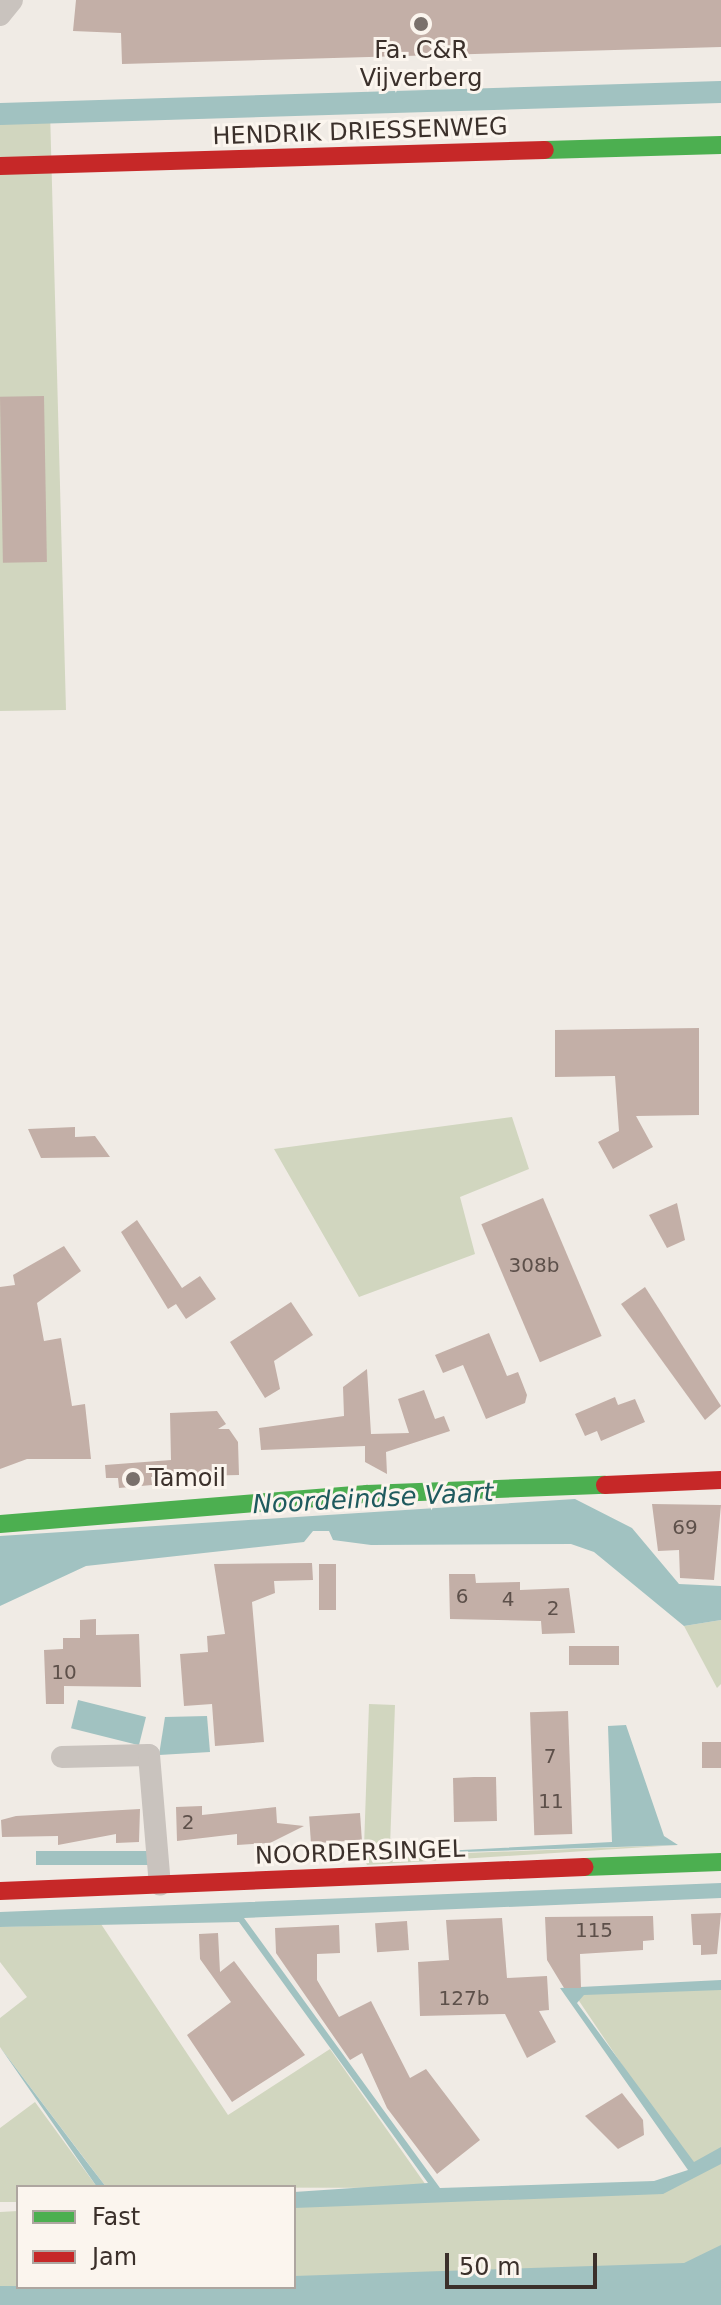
<!DOCTYPE html>
<html>
<head>
<meta charset="utf-8">
<style>
  body { margin:0 }
  #map { position:relative; width:721px; height:2305px; overflow:hidden; background:#f0ebe5; font-family:"DejaVu Sans",sans-serif }
  div>[style] { position:absolute }
  [style*='--x'] { left:calc(var(--x)*1px); top:calc(var(--y)*1px); width:calc(var(--w)*1px); rotate:calc(var(--a)*1deg) }
  .green>* { inset:0; background:#d1d6bf; transform-origin:0 0 }
  .water>* { inset:0; background:#a1c2c1; transform-origin:0 0 }
  .canal>* { height:22px; margin:-11px; padding:0 11px; transform-origin:11px; border-radius:11px; background:#a1c2c1 }
  .building>* { inset:0; background:#c3afa7; transform-origin:0 0 }
  .street>* { height:22px; margin:-11px; padding:0 11px; transform-origin:11px; border-radius:11px; background:#c9c3be }
  .fast>* { height:18px; margin:-9px; padding:0 9px; transform-origin:9px; border-radius:9px; background:#4caf50 }
  .jam>* { height:18px; margin:-9px; padding:0 9px; transform-origin:9px; border-radius:9px; background:#c62828 }
  .dots>* { width:22px; height:22px; translate:-50% -50%; box-sizing:border-box; border:4px solid #fbf5ee; border-radius:50% }
  span { translate:-50% -50%; white-space:nowrap; text-align:center; line-height:1.15; -webkit-text-stroke:6px #fbf5ee; paint-order:stroke }
  .number-label { font-size:20px; color:#5d504a }
  .number-label span { -webkit-text-stroke-width:0 }
  .poi-label { font-size:24px; color:#3b302b }
  .left { translate:0 -50%; text-align:left }
  .street-label { font-size:24px; color:#3b302b }
  .water-label { font-size:26px; color:#1f5a5e; font-style:italic }
  .legend { position:absolute; left:16px; top:2185px; width:280px; height:104px; box-sizing:border-box; background:#fbf5ee; border:2px solid #aea6a0; margin:0; padding:10px 14px; list-style:none; font-size:24px; color:#3b302b }
  .legend li { display:flex; align-items:center; gap:16px; height:40px }
  .legend b { width:40px; border:2px solid #aea6a0 }
  .scale { position:absolute; left:445px; top:2253px; width:152px; height:36px; box-sizing:border-box; border:4px solid #3b302b; border-top:0; padding-left:10px; font-size:24px; line-height:28px; white-space:nowrap; color:#3b302b; -webkit-text-stroke:6px #fbf5ee; paint-order:stroke }
</style>
</head>
<body>
<div id="map">
  <div class="green">
    <i style="clip-path:polygon(50px 110px,66px 710px,0 711px,0 111px)"></i>
    <i style="clip-path:polygon(512px 1117px,529px 1169px,460px 1197px,475px 1254px,359px 1297px,274px 1149px)"></i>
    <i style="clip-path:polygon(721px 1620px,721px 1684px,717px 1688px,684px 1626px)"></i>
    <i style="left:369px;top:1704px;width:26px;height:147px;rotate:2deg"></i>
    <i style="clip-path:polygon(678px 1845px,367px 1865px,362px 1854px,467px 1853px)"></i>
    <i style="clip-path:polygon(101px 1924px,228px 2115px,330px 2049px,428px 2188px,106px 2187px,0 2047px,0 2018px,27px 1997px,0 1962px,0 1927px)"></i>
    <i style="clip-path:polygon(721px 1988px,721px 2305px,0 2305px,0 2212px,18px 2211px,18px 2287px,294px 2287px,294px 2202px,653px 2190px,695px 2173px,573px 1992px)"></i>
    <i style="clip-path:polygon(35px 2102px,97px 2187px,18px 2187px,18px 2202px,0 2202px,0 2128px)"></i>
  </div>
  <div class="water">
    <i style="clip-path:polygon(575px 1499px,632px 1528px,679px 1584px,721px 1586px,721px 1620px,684px 1626px,594px 1552px,571px 1544px,371px 1545px,333px 1540px,329px 1531px,313px 1531px,304px 1542px,86px 1566px,0 1606px,0 1536px)"></i>
    <i style="clip-path:polygon(207px 1716px,210px 1752px,159px 1755px,165px 1717px)"></i>
    <i style="left:146px;top:1717px;width:29px;height:70px;rotate:104deg"></i>
    <i style="clip-path:polygon(626px 1725px,664px 1836px,678px 1845px,366px 1855px,612px 1842px,608px 1726px)"></i>
    <i style="left:153px;top:1851px;width:14px;height:117px;rotate:90deg"></i>
    <i style="clip-path:polygon(721px 1883px,721px 1898px,244px 1918px,440px 2188px,654px 2181px,688px 2170px,560px 1988px,721px 1980px,721px 1990px,584px 1995px,577px 2003px,694px 2162px,721px 2147px,721px 2164px,663px 2194px,294px 2208px,294px 2192px,428px 2183px,239px 1922px,0 1927px,0 1912px)"></i>
    <i style="clip-path:polygon(0 2047px,86px 2161px,106px 2187px,97px 2187px)"></i>
    <i style="clip-path:polygon(721px 2245px,721px 2305px,0 2305px,0 2286px,294px 2287px,294px 2276px,684px 2263px)"></i>
  </div>
  <div class="canal">
    <i style="--x:0;--y:114;--w:721;--a:-1.75"></i>
  </div>
  <div class="building">
    <i style="clip-path:polygon(76px 0,721px 0,721px 47px,122px 64px,121px 33px,73px 31px)"></i>
    <i style="left:44px;top:396px;width:166px;height:44px;rotate:89deg"></i>
    <i style="clip-path:polygon(699px 1028px,699px 1115px,636px 1116px,653px 1147px,613px 1169px,598px 1142px,619px 1131px,615px 1076px,555px 1077px,555px 1030px)"></i>
    <i style="clip-path:polygon(75px 1127px,75px 1137px,95px 1136px,110px 1157px,41px 1158px,28px 1129px)"></i>
    <i style="left:543px;top:1198px;width:150px;height:67px;rotate:67deg"></i>
    <i style="clip-path:polygon(677px 1203px,685px 1240px,667px 1248px,649px 1215px)"></i>
    <i style="clip-path:polygon(137px 1220px,182px 1288px,200px 1276px,216px 1299px,186px 1319px,176px 1304px,168px 1309px,121px 1232px)"></i>
    <i style="clip-path:polygon(64px 1246px,81px 1271px,37px 1303px,44px 1341px,61px 1338px,72px 1406px,85px 1404px,91px 1459px,27px 1459px,0 1469px,0 1287px,15px 1285px,13px 1275px)"></i>
    <i style="clip-path:polygon(645px 1287px,721px 1406px,705px 1420px,621px 1304px)"></i>
    <i style="clip-path:polygon(291px 1302px,313px 1335px,274px 1361px,280px 1389px,265px 1398px,230px 1342px)"></i>
    <i style="clip-path:polygon(489px 1333px,507px 1376px,518px 1372px,527px 1395px,525px 1403px,486px 1419px,463px 1365px,443px 1373px,435px 1355px)"></i>
    <i style="clip-path:polygon(367px 1369px,371px 1434px,409px 1433px,398px 1399px,424px 1390px,435px 1419px,444px 1416px,450px 1431px,386px 1452px,387px 1474px,365px 1462px,365px 1446px,261px 1450px,259px 1428px,344px 1416px,343px 1387px)"></i>
    <i style="clip-path:polygon(615px 1397px,618px 1405px,635px 1399px,645px 1422px,601px 1441px,597px 1431px,585px 1436px,575px 1414px)"></i>
    <i style="clip-path:polygon(217px 1411px,226px 1424px,218px 1429px,229px 1429px,238px 1442px,239px 1475px,151px 1477px,152px 1485px,119px 1488px,118px 1478px,106px 1478px,105px 1465px,171px 1460px,170px 1413px)"></i>
    <i style="clip-path:polygon(652px 1504px,721px 1505px,714px 1580px,680px 1578px,679px 1550px,658px 1551px)"></i>
    <i style="clip-path:polygon(312px 1563px,313px 1580px,274px 1581px,275px 1593px,252px 1602px,264px 1742px,215px 1746px,212px 1704px,184px 1706px,180px 1654px,208px 1652px,207px 1636px,225px 1634px,214px 1564px)"></i>
    <i style="left:319px;top:1564px;width:17px;height:46px"></i>
    <i style="clip-path:polygon(449px 1574px,475px 1574px,476px 1583px,520px 1582px,520px 1590px,569px 1588px,575px 1633px,542px 1634px,541px 1621px,450px 1619px)"></i>
    <i style="clip-path:polygon(96px 1619px,96px 1635px,139px 1634px,141px 1687px,64px 1686px,64px 1704px,46px 1704px,44px 1650px,63px 1649px,63px 1638px,80px 1638px,80px 1620px)"></i>
    <i style="left:619px;top:1646px;width:19px;height:50px;rotate:90deg"></i>
    <i style="left:568px;top:1711px;width:123px;height:38px;rotate:88deg"></i>
    <i style="left:721px;top:1742px;width:26px;height:19px;rotate:90deg"></i>
    <i style="clip-path:polygon(474px 1777px,496px 1777px,497px 1821px,454px 1822px,453px 1778px)"></i>
    <i style="clip-path:polygon(202px 1806px,202px 1815px,276px 1807px,277px 1823px,304px 1826px,270px 1843px,237px 1845px,237px 1834px,177px 1841px,176px 1807px)"></i>
    <i style="clip-path:polygon(140px 1809px,139px 1842px,116px 1843px,116px 1834px,58px 1845px,58px 1836px,2px 1837px,1px 1820px,16px 1816px)"></i>
    <i style="left:360px;top:1813px;width:27px;height:51px;rotate:86deg"></i>
    <i style="clip-path:polygon(721px 1913px,717px 1954px,701px 1955px,701px 1945px,693px 1945px,691px 1914px)"></i>
    <i style="clip-path:polygon(653px 1916px,654px 1940px,643px 1941px,643px 1950px,580px 1954px,581px 1988px,564px 1988px,547px 1960px,545px 1917px)"></i>
    <i style="clip-path:polygon(502px 1918px,507px 1978px,547px 1976px,549px 2010px,539px 2011px,556px 2042px,527px 2058px,505px 2014px,420px 2016px,418px 1962px,449px 1960px,446px 1920px)"></i>
    <i style="left:407px;top:1921px;width:29px;height:32px;rotate:86deg"></i>
    <i style="clip-path:polygon(339px 1925px,340px 1953px,317px 1954px,317px 1980px,339px 2017px,371px 2001px,410px 2078px,426px 2069px,480px 2140px,437px 2174px,387px 2108px,362px 2053px,350px 2060px,276px 1953px,275px 1928px)"></i>
    <i style="clip-path:polygon(218px 1933px,220px 1972px,234px 1961px,305px 2055px,232px 2102px,187px 2035px,231px 2002px,200px 1959px,199px 1934px)"></i>
    <i style="clip-path:polygon(622px 2093px,643px 2120px,644px 2135px,618px 2149px,585px 2116px)"></i>
  </div>
  <div class="street">
    <i style="--x:0;--y:15;--w:19;--a:-51"></i>
    <i style="--x:62;--y:1757;--w:87;--a:-1.3"></i>
    <i style="--x:149;--y:1755;--w:130;--a:85.2"></i>
  </div>
  <div class="fast">
    <i style="--x:545;--y:150;--w:176;--a:-1.6"></i>
    <i style="--x:0;--y:1524;--w:368;--a:-4.7"></i>
    <i style="--x:367;--y:1494;--w:238;--a:-2.2"></i>
    <i style="--x:585;--y:1867;--w:136;--a:-2.1"></i>
  </div>
  <div class="jam">
    <i style="--x:0;--y:166;--w:545;--a:-1.68"></i>
    <i style="--x:605;--y:1485;--w:116;--a:-2.5"></i>
    <i style="--x:0;--y:1891;--w:585;--a:-2.35"></i>
  </div>
  <div class="dots">
    <i style="left:421px;top:24px;background:#7a716c"></i>
    <i style="left:133px;top:1479px;background:#7a716c"></i>
  </div>
  <div class="number-label">
    <span style="left:534px;top:1265px">308b</span>
    <span style="left:685px;top:1527px">69</span>
    <span style="left:462px;top:1596px">6</span>
    <span style="left:508px;top:1599px">4</span>
    <span style="left:553px;top:1608px">2</span>
    <span style="left:64px;top:1672px">10</span>
    <span style="left:550px;top:1756px">7</span>
    <span style="left:551px;top:1801px">11</span>
    <span style="left:188px;top:1822px">2</span>
    <span style="left:594px;top:1930px">115</span>
    <span style="left:464px;top:1998px">127b</span>
  </div>
  <div class="poi-label">
    <span style="left:421px;top:65px">Fa. C&amp;R<br>Vijverberg</span>
    <span class="left" style="left:149px;top:1479px">Tamoil</span>
  </div>
  <div class="street-label">
    <span style="left:360px;top:132px;rotate:-2deg">HENDRIK DRIESSENWEG</span>
    <span style="left:360px;top:1853px;rotate:-2deg">NOORDERSINGEL</span>
  </div>
  <div class="water-label">
    <span style="left:373px;top:1499px;rotate:-3deg">Noordeindse Vaart</span>
  </div>
  <ul class="legend">
  <li><b style="height:10px;background:#4caf50"></b>Fast</li>
  <li><b style="height:10px;background:#c62828"></b>Jam</li>
  </ul>
  <div class="scale">50 m</div>
</div>
</body>
</html>
